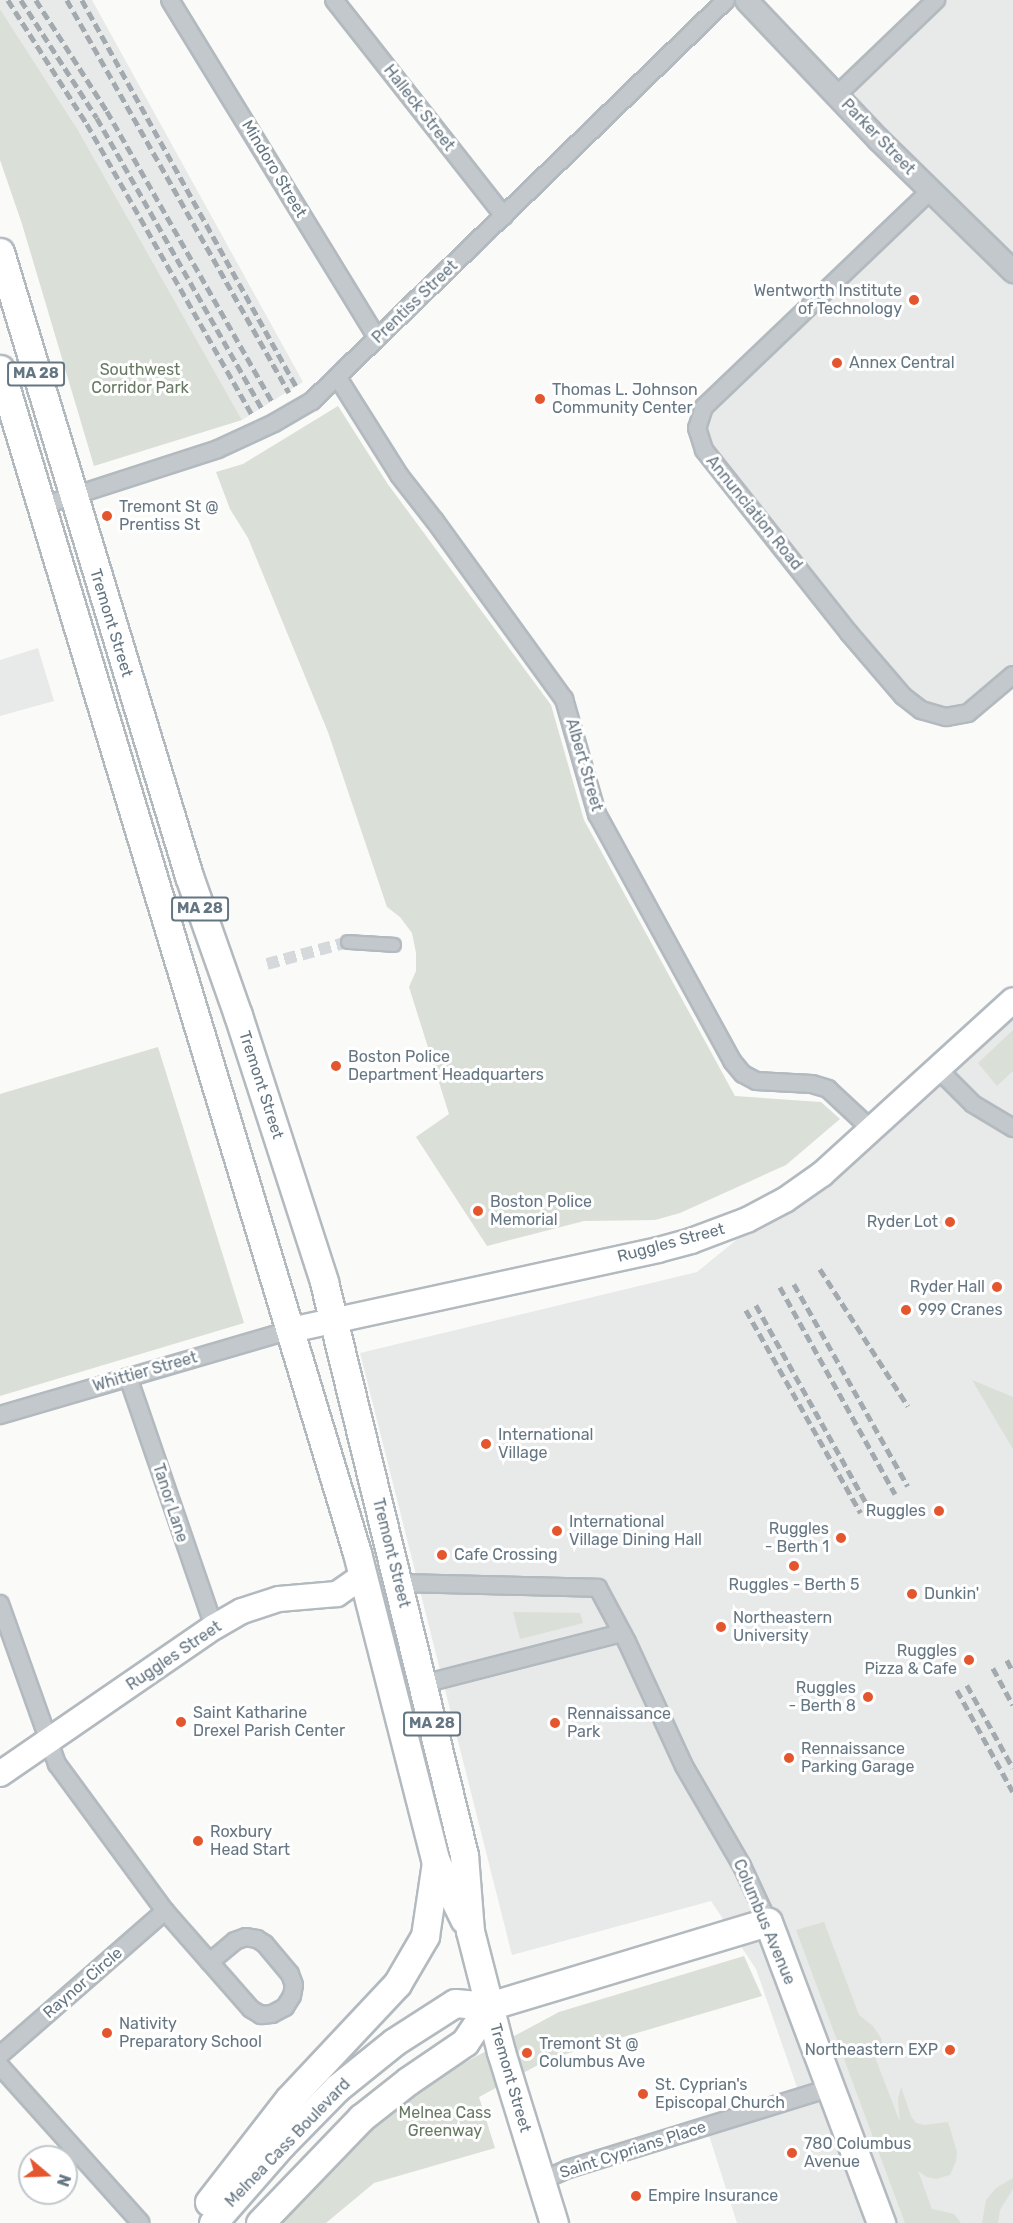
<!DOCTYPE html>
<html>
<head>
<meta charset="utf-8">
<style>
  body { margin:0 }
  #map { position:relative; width:1013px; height:2223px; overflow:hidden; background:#fafaf8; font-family:Rubik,sans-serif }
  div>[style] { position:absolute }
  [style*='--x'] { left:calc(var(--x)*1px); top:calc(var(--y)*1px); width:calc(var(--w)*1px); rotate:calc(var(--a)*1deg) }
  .built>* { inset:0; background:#e8e9e9 }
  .green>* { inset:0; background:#dadfd7 }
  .pedestrian-tunnel>* { height:12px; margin-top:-6px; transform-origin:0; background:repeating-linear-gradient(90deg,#d5d9db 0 12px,transparent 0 18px) }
  .roads { filter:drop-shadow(2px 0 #b3babf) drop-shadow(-2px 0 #b3babf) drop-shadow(0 2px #b3babf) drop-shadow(0 -2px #b3babf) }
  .pedestrian>* { height:12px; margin:-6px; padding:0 6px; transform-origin:6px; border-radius:6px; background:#c3c8cc }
  .minor>* { height:16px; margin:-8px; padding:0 8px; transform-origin:8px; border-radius:8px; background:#c3c8cc }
  .tertiary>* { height:21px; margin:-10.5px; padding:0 10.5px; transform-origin:10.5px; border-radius:10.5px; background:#c3c8cc }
  .secondary>* { height:24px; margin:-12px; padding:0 12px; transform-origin:12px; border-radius:12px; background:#fff }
  .primary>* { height:27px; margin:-13.5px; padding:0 13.5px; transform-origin:13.5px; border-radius:13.5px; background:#fff }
  .rail>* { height:4.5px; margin-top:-2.25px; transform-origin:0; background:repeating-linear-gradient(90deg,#a2aab0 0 9px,transparent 0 13.5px) }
  .dots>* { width:16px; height:16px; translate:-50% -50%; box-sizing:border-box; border:3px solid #fff; border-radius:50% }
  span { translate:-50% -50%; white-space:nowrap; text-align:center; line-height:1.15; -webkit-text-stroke:6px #fff; paint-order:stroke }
  .shield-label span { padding:2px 4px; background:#fff; border:2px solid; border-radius:4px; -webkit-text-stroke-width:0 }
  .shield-label { font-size:15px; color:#657683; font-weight:700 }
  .street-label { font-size:16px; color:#657683 }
  .poi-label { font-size:16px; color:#657683 }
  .right { translate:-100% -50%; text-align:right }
  .left { translate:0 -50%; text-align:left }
  .park-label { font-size:16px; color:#687a64 }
  .north { position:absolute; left:18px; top:2145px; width:60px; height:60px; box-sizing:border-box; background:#fff; border:2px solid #c1c8cd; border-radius:50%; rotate:109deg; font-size:16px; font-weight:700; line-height:24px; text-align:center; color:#657683 }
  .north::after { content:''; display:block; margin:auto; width:21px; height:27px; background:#e4572e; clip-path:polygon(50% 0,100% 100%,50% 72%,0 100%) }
</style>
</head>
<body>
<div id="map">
  <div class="built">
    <i style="clip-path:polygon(0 0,92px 0,303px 382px,242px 420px,78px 130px,0 9px)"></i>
    <i style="clip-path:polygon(936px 0,1013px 0,1013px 675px,968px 713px,921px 710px,704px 450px,704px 407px,930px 191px,838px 94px)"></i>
    <i style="clip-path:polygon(38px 648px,54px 701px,0 716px,0 660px)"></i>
    <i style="clip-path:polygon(1013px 1001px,1013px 2223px,737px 2223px,706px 2126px,800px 2096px,756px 1969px,711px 1901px,512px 1955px,360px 1353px,697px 1272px,785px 1200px)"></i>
  </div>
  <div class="green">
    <i style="clip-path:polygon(0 9px,78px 130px,242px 420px,94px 466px,22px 224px,0 160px)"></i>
    <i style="clip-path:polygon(338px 406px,387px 483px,551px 705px,584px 820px,735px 1096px,821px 1102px,840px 1119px,786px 1165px,680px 1213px,655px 1220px,584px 1221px,487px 1246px,416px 1137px,449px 1114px,409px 987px,416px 971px,416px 953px,412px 933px,400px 917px,387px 907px,328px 732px,248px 538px,230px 509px,216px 472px,243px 464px)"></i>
    <i style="clip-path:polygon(1013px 1030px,1013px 1071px,997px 1086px,978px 1063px)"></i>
    <i style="clip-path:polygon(158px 1047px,244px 1323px,0 1396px,0 1094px)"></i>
    <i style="clip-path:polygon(972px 1380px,1013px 1397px,1013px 1449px)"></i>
    <i style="clip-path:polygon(513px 1612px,580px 1613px,583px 1623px,520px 1639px)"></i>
    <i style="clip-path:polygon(824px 1922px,859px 2015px,873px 2026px,881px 2038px,883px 2047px,876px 2060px,900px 2122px,898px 2099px,901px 2087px,911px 2116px,916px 2123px,924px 2125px,948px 2122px,957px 2152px,956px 2161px,950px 2175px,936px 2179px,927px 2177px,918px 2171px,932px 2209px,954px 2214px,961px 2223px,905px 2223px,796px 1930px)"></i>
    <i style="clip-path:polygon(744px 1956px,762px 1996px,549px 2059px,479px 2097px,495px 2148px,374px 2183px,326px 2223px,278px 2223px,356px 2141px,449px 2071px,559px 2012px)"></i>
    <i style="clip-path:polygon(1013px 2178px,1013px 2189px,1000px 2210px,998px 2223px,982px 2223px,986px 2200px,996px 2188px)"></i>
  </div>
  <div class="pedestrian-tunnel">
    <i style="--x:267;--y:964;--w:84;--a:-15.2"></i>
  </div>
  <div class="roads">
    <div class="pedestrian">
      <i style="--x:348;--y:942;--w:46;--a:3.7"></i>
    </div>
    <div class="minor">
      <i style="--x:170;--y:0;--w:396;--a:58.5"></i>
      <i style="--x:334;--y:0;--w:275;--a:51.8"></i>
      <i style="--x:838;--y:94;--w:136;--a:-43.8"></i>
      <i style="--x:930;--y:191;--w:313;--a:136.3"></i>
      <i style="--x:704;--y:407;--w:22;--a:108"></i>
      <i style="--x:697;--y:428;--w:23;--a:72"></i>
      <i style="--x:704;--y:450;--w:233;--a:51.6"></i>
      <i style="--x:849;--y:633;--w:83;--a:49.4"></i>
      <i style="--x:903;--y:696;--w:23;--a:38"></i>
      <i style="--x:921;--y:710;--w:26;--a:16"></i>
      <i style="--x:946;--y:717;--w:22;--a:-10"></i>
      <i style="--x:968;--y:713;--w:59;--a:-40.2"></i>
      <i style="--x:338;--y:378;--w:115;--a:57.8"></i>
      <i style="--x:399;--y:475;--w:58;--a:52"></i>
      <i style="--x:435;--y:521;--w:220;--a:54.1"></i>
      <i style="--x:564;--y:699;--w:120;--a:74"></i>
      <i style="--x:597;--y:814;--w:281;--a:61.3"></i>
      <i style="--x:732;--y:1061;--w:17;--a:50"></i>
      <i style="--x:743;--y:1074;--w:15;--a:28"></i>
      <i style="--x:756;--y:1081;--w:56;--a:3.1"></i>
      <i style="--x:812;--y:1084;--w:17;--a:17"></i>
      <i style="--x:828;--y:1089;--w:60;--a:43"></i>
      <i style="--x:42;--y:506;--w:185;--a:-17.9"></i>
      <i style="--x:218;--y:449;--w:62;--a:-24.9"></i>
      <i style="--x:274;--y:423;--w:44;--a:-30.1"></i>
      <i style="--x:312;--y:401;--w:576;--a:-44.09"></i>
      <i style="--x:938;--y:1069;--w:49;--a:45"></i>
      <i style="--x:973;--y:1104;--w:47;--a:31"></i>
      <i style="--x:128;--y:1377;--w:264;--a:71"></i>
      <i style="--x:0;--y:1415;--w:303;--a:-16.3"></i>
      <i style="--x:398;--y:1583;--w:200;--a:1.4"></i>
      <i style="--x:598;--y:1588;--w:61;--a:61.8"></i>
      <i style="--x:627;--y:1642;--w:136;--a:65.3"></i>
      <i style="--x:684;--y:1766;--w:116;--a:59.9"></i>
      <i style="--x:742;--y:1866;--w:62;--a:65.1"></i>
      <i style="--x:0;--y:1604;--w:170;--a:70.4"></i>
      <i style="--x:57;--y:1764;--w:182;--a:53.7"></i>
      <i style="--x:165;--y:1911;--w:130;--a:48.7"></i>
      <i style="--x:251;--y:2009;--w:12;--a:31"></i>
      <i style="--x:261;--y:2015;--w:11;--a:-5"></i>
      <i style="--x:272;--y:2014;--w:15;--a:-28"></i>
      <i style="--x:285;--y:2007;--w:13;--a:-58"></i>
      <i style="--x:292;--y:1996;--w:11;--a:-80"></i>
      <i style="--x:294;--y:1985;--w:12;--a:-110"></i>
      <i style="--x:290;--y:1974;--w:39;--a:-130"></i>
      <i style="--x:265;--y:1944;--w:9;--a:-148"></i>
      <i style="--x:257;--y:1939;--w:11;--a:-170"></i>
      <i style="--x:246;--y:1937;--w:12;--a:160"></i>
      <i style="--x:235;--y:1941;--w:33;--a:140"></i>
      <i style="--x:423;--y:1684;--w:205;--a:-14.4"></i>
      <i style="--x:0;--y:2055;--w:219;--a:-41.1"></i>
      <i style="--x:0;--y:2066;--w:210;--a:48.1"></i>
      <i style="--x:541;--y:2181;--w:30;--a:-24"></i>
      <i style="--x:568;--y:2169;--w:273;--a:-17.2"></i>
    </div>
    <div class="tertiary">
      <i style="--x:746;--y:0;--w:192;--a:46.5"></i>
      <i style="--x:878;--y:139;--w:189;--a:44.4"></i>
    </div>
    <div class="secondary">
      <i style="--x:291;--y:1330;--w:376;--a:-12.3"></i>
      <i style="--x:658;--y:1250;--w:34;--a:-15"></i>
      <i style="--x:691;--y:1241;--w:60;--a:-20.6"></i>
      <i style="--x:747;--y:1220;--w:43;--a:-27.8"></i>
      <i style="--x:785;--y:1200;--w:45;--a:-35.1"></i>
      <i style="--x:822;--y:1174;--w:258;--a:-42.3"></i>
      <i style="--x:0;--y:1774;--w:260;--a:-34.5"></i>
      <i style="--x:214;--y:1627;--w:32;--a:-30"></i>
      <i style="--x:242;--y:1611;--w:39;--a:-18"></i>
      <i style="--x:279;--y:1599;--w:58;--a:-4.9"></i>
      <i style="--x:337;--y:1594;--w:32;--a:-35"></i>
    </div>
    <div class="primary">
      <i style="--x:0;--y:252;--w:652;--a:73.15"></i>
      <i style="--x:189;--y:876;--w:147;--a:70.6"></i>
      <i style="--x:238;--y:1015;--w:281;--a:72.1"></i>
      <i style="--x:324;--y:1282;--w:590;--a:76.27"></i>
      <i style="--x:464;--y:1855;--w:76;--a:85.5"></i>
      <i style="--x:470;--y:1931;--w:125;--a:75.6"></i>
      <i style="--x:501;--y:2052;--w:179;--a:72.8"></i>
      <i style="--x:0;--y:369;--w:1237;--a:73.22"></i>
      <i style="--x:357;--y:1553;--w:319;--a:75.7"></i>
      <i style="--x:436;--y:1862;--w:64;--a:63.8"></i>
      <i style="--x:209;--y:2202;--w:130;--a:-52.2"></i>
      <i style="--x:289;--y:2099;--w:158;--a:-46.8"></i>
      <i style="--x:397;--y:1984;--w:56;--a:-59.7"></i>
      <i style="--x:425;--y:1936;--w:75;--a:-81.5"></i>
      <i style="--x:213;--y:2223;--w:105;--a:-48.9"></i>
      <i style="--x:282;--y:2144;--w:78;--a:-45.5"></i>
      <i style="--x:337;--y:2088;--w:73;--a:-38.9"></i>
      <i style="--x:394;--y:2042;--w:72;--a:-32.6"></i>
      <i style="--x:455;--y:2003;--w:34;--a:5"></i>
      <i style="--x:489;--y:2006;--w:291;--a:-16.8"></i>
      <i style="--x:768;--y:1922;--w:322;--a:69.4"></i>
      <i style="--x:260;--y:2223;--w:146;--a:-46.1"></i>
      <i style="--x:361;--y:2118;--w:60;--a:-38.2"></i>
      <i style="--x:408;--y:2081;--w:69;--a:-34.4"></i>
      <i style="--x:465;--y:2042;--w:43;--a:-56.3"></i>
    </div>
  </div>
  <div class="rail">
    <i style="--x:8;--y:0;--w:147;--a:57.5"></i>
    <i style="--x:87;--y:124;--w:335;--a:60.4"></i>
    <i style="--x:21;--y:0;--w:140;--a:57.2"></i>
    <i style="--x:97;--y:118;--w:335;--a:60.4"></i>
    <i style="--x:36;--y:0;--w:132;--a:57.4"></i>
    <i style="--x:107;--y:111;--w:336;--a:60.4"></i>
    <i style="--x:67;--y:0;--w:451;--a:60.5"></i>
    <i style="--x:82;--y:0;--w:445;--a:61"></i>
    <i style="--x:820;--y:1269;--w:163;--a:57.3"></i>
    <i style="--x:794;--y:1284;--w:232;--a:60.6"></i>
    <i style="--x:780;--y:1287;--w:237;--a:60.9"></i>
    <i style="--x:756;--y:1305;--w:232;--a:60.9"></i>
    <i style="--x:746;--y:1310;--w:233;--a:60.5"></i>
    <i style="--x:1007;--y:1660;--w:13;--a:63"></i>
    <i style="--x:993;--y:1668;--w:42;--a:61.6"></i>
    <i style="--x:967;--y:1685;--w:95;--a:61"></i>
    <i style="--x:957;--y:1690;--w:116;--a:61.2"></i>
  </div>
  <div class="dots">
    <i style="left:914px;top:300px;background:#e4572e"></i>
    <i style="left:837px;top:363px;background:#e4572e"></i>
    <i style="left:540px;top:399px;background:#e4572e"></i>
    <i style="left:107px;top:516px;background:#e4572e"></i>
    <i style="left:336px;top:1066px;background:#e4572e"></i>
    <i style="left:478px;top:1211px;background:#e4572e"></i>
    <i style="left:950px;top:1222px;background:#e4572e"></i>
    <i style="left:997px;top:1287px;background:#e4572e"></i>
    <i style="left:906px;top:1310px;background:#e4572e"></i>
    <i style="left:486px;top:1444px;background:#e4572e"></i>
    <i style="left:939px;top:1511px;background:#e4572e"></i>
    <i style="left:557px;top:1531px;background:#e4572e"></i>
    <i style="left:841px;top:1538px;background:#e4572e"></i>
    <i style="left:442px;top:1555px;background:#e4572e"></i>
    <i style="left:794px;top:1566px;background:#e4572e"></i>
    <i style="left:912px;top:1594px;background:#e4572e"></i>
    <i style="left:721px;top:1627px;background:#e4572e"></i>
    <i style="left:969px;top:1660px;background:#e4572e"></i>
    <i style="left:868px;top:1697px;background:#e4572e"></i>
    <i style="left:181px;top:1722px;background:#e4572e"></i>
    <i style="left:555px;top:1723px;background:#e4572e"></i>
    <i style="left:789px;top:1758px;background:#e4572e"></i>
    <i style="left:198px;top:1841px;background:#e4572e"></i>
    <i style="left:107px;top:2033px;background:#e4572e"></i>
    <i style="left:950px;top:2050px;background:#e4572e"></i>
    <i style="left:527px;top:2053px;background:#e4572e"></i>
    <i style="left:643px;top:2094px;background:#e4572e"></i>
    <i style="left:792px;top:2153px;background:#e4572e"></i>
    <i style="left:636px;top:2196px;background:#e4572e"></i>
  </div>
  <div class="shield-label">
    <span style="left:36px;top:374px">MA 28</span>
    <span style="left:200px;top:909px">MA 28</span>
    <span style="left:432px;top:1724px">MA 28</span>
  </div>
  <div class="street-label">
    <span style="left:419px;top:108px;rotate:52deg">Halleck Street</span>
    <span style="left:878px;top:137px;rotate:46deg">Parker Street</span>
    <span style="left:274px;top:169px;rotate:59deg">Mindoro Street</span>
    <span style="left:415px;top:302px;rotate:-44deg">Prentiss Street</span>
    <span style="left:754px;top:513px;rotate:51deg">Annunciation Road</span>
    <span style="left:111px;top:623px;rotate:73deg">Tremont Street</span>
    <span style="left:584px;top:765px;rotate:74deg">Albert Street</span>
    <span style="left:261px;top:1085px;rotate:72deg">Tremont Street</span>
    <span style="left:671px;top:1243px;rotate:-15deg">Ruggles Street</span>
    <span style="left:145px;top:1372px;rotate:-16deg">Whittier Street</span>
    <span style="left:170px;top:1503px;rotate:72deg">Tanor Lane</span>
    <span style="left:391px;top:1553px;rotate:76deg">Tremont Street</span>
    <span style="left:174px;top:1656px;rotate:-34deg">Ruggles Street</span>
    <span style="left:764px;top:1922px;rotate:67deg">Columbus Avenue</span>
    <span style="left:83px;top:1983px;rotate:-41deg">Raynor Circle</span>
    <span style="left:510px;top:2078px;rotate:74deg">Tremont Street</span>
    <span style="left:288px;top:2143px;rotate:-46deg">Melnea Cass Boulevard</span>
    <span style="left:633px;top:2150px;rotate:-18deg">Saint Cyprians Place</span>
  </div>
  <div class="poi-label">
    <span class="right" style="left:902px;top:300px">Wentworth Institute<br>of Technology</span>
    <span class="left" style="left:849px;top:363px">Annex Central</span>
    <span class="left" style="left:552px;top:399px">Thomas L. Johnson<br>Community Center</span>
    <span class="left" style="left:119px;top:516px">Tremont St @<br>Prentiss St</span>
    <span class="left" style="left:348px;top:1066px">Boston Police<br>Department Headquarters</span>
    <span class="left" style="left:490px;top:1211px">Boston Police<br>Memorial</span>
    <span class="right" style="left:938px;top:1222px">Ryder Lot</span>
    <span class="right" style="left:985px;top:1287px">Ryder Hall</span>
    <span class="left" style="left:918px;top:1310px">999 Cranes</span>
    <span class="left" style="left:498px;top:1444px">International<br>Village</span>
    <span class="right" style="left:926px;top:1511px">Ruggles</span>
    <span class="left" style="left:569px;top:1531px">International<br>Village Dining Hall</span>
    <span class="right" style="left:829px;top:1538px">Ruggles<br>- Berth 1</span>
    <span class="left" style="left:454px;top:1555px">Cafe Crossing</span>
    <span style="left:794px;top:1585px">Ruggles - Berth 5</span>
    <span class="left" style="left:924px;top:1594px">Dunkin'</span>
    <span class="left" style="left:733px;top:1627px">Northeastern<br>University</span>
    <span class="right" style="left:957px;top:1660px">Ruggles<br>Pizza &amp; Cafe</span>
    <span class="right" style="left:856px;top:1697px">Ruggles<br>- Berth 8</span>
    <span class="left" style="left:193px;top:1722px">Saint Katharine<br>Drexel Parish Center</span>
    <span class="left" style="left:567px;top:1723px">Rennaissance<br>Park</span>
    <span class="left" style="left:801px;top:1758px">Rennaissance<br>Parking Garage</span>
    <span class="left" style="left:210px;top:1841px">Roxbury<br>Head Start</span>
    <span class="left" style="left:119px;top:2033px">Nativity<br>Preparatory School</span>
    <span class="left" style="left:539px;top:2053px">Tremont St @<br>Columbus Ave</span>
    <span class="right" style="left:938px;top:2050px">Northeastern EXP</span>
    <span class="left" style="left:655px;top:2094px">St. Cyprian's<br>Episcopal Church</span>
    <span class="left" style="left:804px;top:2153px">780 Columbus<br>Avenue</span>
    <span class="left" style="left:648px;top:2196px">Empire Insurance</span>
  </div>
  <div class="park-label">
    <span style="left:140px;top:379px">Southwest<br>Corridor Park</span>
    <span style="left:445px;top:2122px">Melnea Cass<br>Greenway</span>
  </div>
  <div class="north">N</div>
</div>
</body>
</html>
